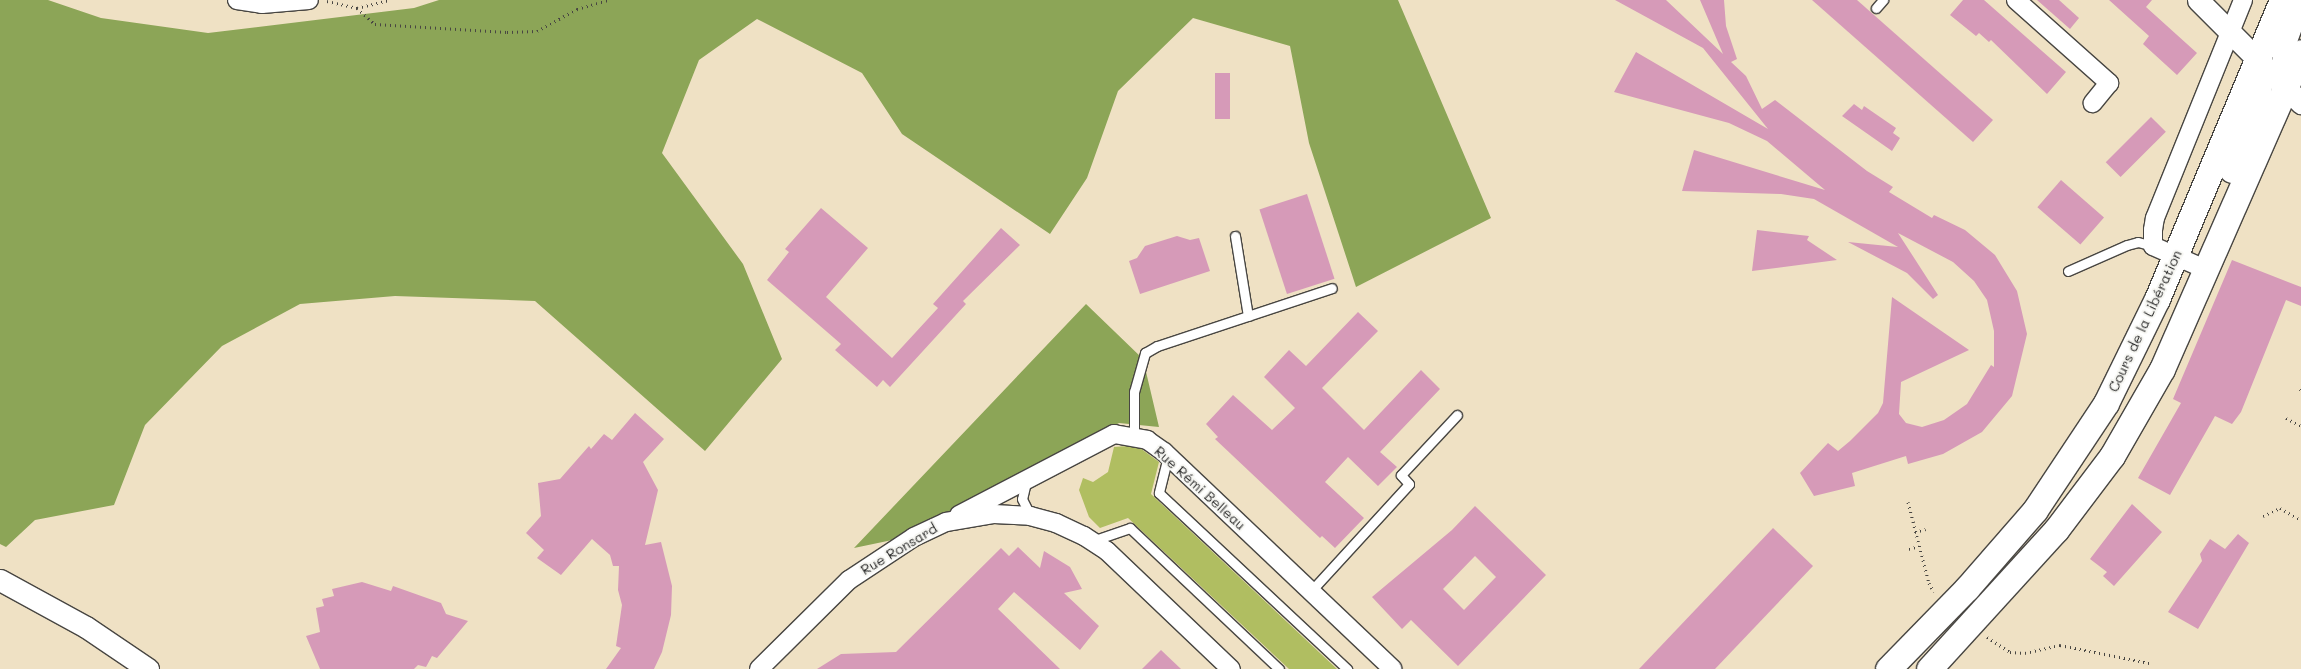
<!DOCTYPE html>
<html>
<head>
<meta charset="utf-8">
<style>
  body { margin:0 }
  #map { position:relative; width:2301px; height:669px; overflow:hidden; background:#efe1c4; font-family:Mali,sans-serif }
  div>[style] { position:absolute }
  [style*='--x'] { left:calc(var(--x)*1px); top:calc(var(--y)*1px); width:calc(var(--w)*1px); rotate:calc(var(--a)*1deg) }
  .green>* { inset:0; background:#b0be61 }
  .forest>* { inset:0; background:#8ca557 }
  .building>* { inset:0; background:#d69ab8; transform-origin:0 0 }
  .path>* { height:3px; margin-top:-1.5px; transform-origin:0; background:repeating-linear-gradient(90deg,#484642 0 1px,transparent 0 5px) }
  .roads { filter:drop-shadow(1px 0 #484642) drop-shadow(-1px 0 #484642) drop-shadow(0 1px #484642) drop-shadow(0 -1px #484642) }
  .service>* { height:9px; margin:-4.5px; padding:0 4.5px; transform-origin:4.5px; border-radius:4.5px; background:#fff }
  .minor>* { height:18px; margin:-9px; padding:0 9px; transform-origin:9px; border-radius:9px; background:#fff }
  .tertiary>* { height:21px; margin:-10.5px; padding:0 10.5px; transform-origin:10.5px; border-radius:10.5px; background:#fff }
  .secondary>* { height:25px; margin:-12.5px; padding:0 12.5px; transform-origin:12.5px; border-radius:12.5px; background:#fff }
  span { translate:-50% -50%; white-space:nowrap; text-align:center; line-height:1.15; -webkit-text-stroke:4px #f6f6f2; paint-order:stroke }
  .street-label { font-size:14px; color:#2b2b2b }
</style>
</head>
<body>
<div id="map">
  <div class="green">
    <i style="clip-path:polygon(1128px 446px,1140px 448px,1159px 462px,1151px 494px,1337px 669px,1289px 669px,1128px 518px,1100px 528px,1089px 517px,1079px 490px,1083px 478px,1093px 482px,1108px 472px,1114px 447px)"></i>
  </div>
  <div class="forest">
    <i style="clip-path:polygon(0 0,48px 0,101px 18px,208px 33px,414px 8px,439px 0,1398px 0,1491px 218px,1356px 287px,1309px 143px,1290px 46px,1193px 18px,1118px 91px,1087px 178px,1050px 234px,902px 134px,862px 73px,757px 19px,699px 60px,662px 153px,743px 264px,782px 359px,705px 451px,535px 301px,395px 296px,300px 304px,222px 346px,145px 425px,114px 505px,35px 520px,6px 547px,0 544px)"></i>
    <i style="clip-path:polygon(1086px 304px,1143px 359px,1159px 427px,1119px 423px,897px 539px,854px 548px)"></i>
  </div>
  <div class="building">
    <i style="clip-path:polygon(1615px 0,1666px 0,1723px 54px,1700px 0,1724px 0,1726px 26px,1737px 59px,1731px 62px,1746px 76px,1762px 109px,1775px 100px,1867px 171px,1893px 187px,1889px 192px,1932px 218px,1934px 215px,1965px 230px,1995px 255px,2017px 291px,2027px 334px,2012px 396px,1982px 432px,1943px 454px,1908px 464px,1906px 456px,1852px 473px,1855px 486px,1814px 496px,1800px 473px,1828px 443px,1838px 451px,1850px 441px,1878px 413px,1883px 403px,1892px 297px,1969px 350px,1901px 382px,1899px 414px,1906px 423px,1922px 427px,1944px 420px,1967px 404px,1991px 365px,1994px 367px,1994px 331px,1987px 300px,1974px 281px,1953px 262px,1898px 233px,1938px 295px,1933px 299px,1907px 273px,1848px 242px,1898px 247px,1814px 199px,1781px 194px,1682px 191px,1694px 150px,1825px 190px,1767px 141px,1729px 123px,1614px 92px,1636px 52px,1768px 129px,1703px 48px)"></i>
    <i style="clip-path:polygon(1812px 0,1857px 0,1993px 120px,1973px 142px)"></i>
    <i style="clip-path:polygon(1963px 0,1984px 0,2066px 72px,2047px 94px,1991px 40px,1989px 42px,1979px 33px,1976px 36px,1950px 15px)"></i>
    <i style="clip-path:polygon(2037px 0,2059px 0,2079px 18px,2070px 29px)"></i>
    <i style="clip-path:polygon(2109px 0,2152px 0,2146px 7px,2197px 53px,2177px 75px,2143px 44px,2149px 36px)"></i>
    <i style="left:1230px;top:73px;width:46px;height:15px;rotate:90deg"></i>
    <i style="clip-path:polygon(1854px 104px,1862px 110px,1864px 106px,1896px 128px,1893px 133px,1900px 138px,1892px 151px,1842px 116px)"></i>
    <i style="left:2151px;top:117px;width:21px;height:64px;rotate:45deg"></i>
    <i style="left:2061px;top:180px;width:57px;height:36px;rotate:41deg"></i>
    <i style="left:1307px;top:194px;width:89px;height:50px;rotate:72deg"></i>
    <i style="clip-path:polygon(821px 208px,868px 248px,826px 297px,892px 358px,938px 308px,933px 304px,1001px 228px,1020px 245px,963px 301px,966px 304px,890px 387px,883px 380px,877px 387px,835px 350px,841px 344px,767px 280px,789px 252px,785px 249px)"></i>
    <i style="clip-path:polygon(1757px 230px,1809px 236px,1807px 240px,1837px 260px,1752px 271px)"></i>
    <i style="clip-path:polygon(1177px 236px,1190px 240px,1199px 238px,1210px 271px,1140px 294px,1129px 261px,1137px 258px,1145px 246px)"></i>
    <i style="clip-path:polygon(2232px 260px,2301px 287px,2301px 306px,2286px 300px,2241px 412px,2232px 424px,2215px 416px,2170px 495px,2138px 478px,2181px 403px,2173px 399px)"></i>
    <i style="clip-path:polygon(1358px 312px,1378px 331px,1322px 388px,1364px 430px,1421px 370px,1440px 389px,1380px 452px,1397px 467px,1378px 486px,1348px 457px,1325px 482px,1364px 518px,1335px 548px,1322px 536px,1320px 538px,1215px 439px,1218px 437px,1206px 424px,1233px 395px,1272px 430px,1295px 408px,1264px 377px,1289px 350px,1306px 366px)"></i>
    <i style="clip-path:polygon(635px 413px,664px 439px,643px 462px,658px 490px,645px 545px,661px 542px,672px 586px,671px 615px,662px 652px,654px 669px,606px 669px,621px 648px,616px 646px,622px 605px,618px 590px,619px 566px,613px 566px,610px 555px,592px 539px,561px 575px,537px 558px,544px 550px,526px 533px,541px 516px,538px 483px,560px 479px,589px 446px,591px 449px,604px 434px,612px 440px)"></i>
    <i style="clip-path:polygon(2132px 504px,2162px 532px,2114px 586px,2103px 576px,2107px 572px,2090px 559px)"></i>
    <i style="clip-path:polygon(evenodd,1475px 506px,1546px 575px,1458px 666px,1411px 620px,1402px 629px,1372px 597px,1452px 530px,1475px 506px,1475px 556px,1496px 577px,1464px 610px,1443px 589px,1475px 556px)"></i>
    <i style="clip-path:polygon(1773px 528px,1813px 566px,1715px 669px,1639px 669px)"></i>
    <i style="clip-path:polygon(2238px 534px,2249px 543px,2198px 629px,2168px 612px,2202px 561px,2200px 554px,2210px 539px,2225px 549px)"></i>
    <i style="clip-path:polygon(1018px 547px,1040px 568px,1044px 551px,1070px 567px,1082px 589px,1064px 593px,1099px 626px,1080px 650px,1014px 592px,998px 609px,1060px 669px,817px 669px,841px 654px,896px 652px,1001px 548px,1009px 556px)"></i>
    <i style="clip-path:polygon(362px 582px,391px 591px,393px 586px,441px 603px,446px 614px,468px 621px,437px 658px,432px 656px,426px 667px,418px 665px,414px 669px,320px 669px,306px 636px,320px 632px,316px 608px,324px 606px,322px 599px,334px 596px,332px 589px)"></i>
    <i style="clip-path:polygon(1161px 650px,1181px 669px,1142px 669px)"></i>
  </div>
  <div class="path">
    <i style="--x:327;--y:1;--w:31;--a:13"></i>
    <i style="--x:357;--y:8;--w:33;--a:-14"></i>
    <i style="--x:357;--y:8;--w:24;--a:42"></i>
    <i style="--x:375;--y:24;--w:132;--a:3.5"></i>
    <i style="--x:507;--y:32;--w:30;--a:-2"></i>
    <i style="--x:537;--y:31;--w:46;--a:-28.8"></i>
    <i style="--x:577;--y:9;--w:32;--a:-16"></i>
    <i style="--x:2300;--y:389;--w:1;--a:45"></i>
    <i style="--x:2286;--y:418;--w:17;--a:28"></i>
    <i style="--x:1908;--y:502;--w:84;--a:75.5"></i>
    <i style="--x:1929;--y:583;--w:10;--a:61"></i>
    <i style="--x:2263;--y:516;--w:19;--a:-25"></i>
    <i style="--x:2280;--y:508;--w:24;--a:30"></i>
    <i style="--x:1915;--y:532;--w:11;--a:-15"></i>
    <i style="--x:1909;--y:549;--w:10;--a:-17"></i>
    <i style="--x:1987;--y:637;--w:27;--a:33"></i>
    <i style="--x:2010;--y:652;--w:15;--a:4"></i>
    <i style="--x:2025;--y:653;--w:36;--a:-13"></i>
    <i style="--x:2060;--y:645;--w:91;--a:11.4"></i>
  </div>
  <div class="roads">
    <div class="service">
      <i style="--x:1876;--y:8;--w:11;--a:-49"></i>
      <i style="--x:1235;--y:236;--w:81;--a:80.8"></i>
      <i style="--x:2068;--y:271;--w:64;--a:-23.8"></i>
      <i style="--x:2127;--y:245;--w:11;--a:-15"></i>
      <i style="--x:2138;--y:242;--w:16;--a:15"></i>
      <i style="--x:1134;--y:436;--w:44;--a:-90"></i>
      <i style="--x:1134;--y:392;--w:41;--a:-74.2"></i>
      <i style="--x:1145;--y:353;--w:14;--a:-30"></i>
      <i style="--x:1157;--y:346;--w:184;--a:-18.3"></i>
      <i style="--x:1168;--y:456;--w:38;--a:104"></i>
      <i style="--x:1159;--y:493;--w:258;--a:43.1"></i>
      <i style="--x:1026;--y:482;--w:17;--a:103"></i>
      <i style="--x:1022;--y:499;--w:18;--a:63"></i>
      <i style="--x:1092;--y:541;--w:40;--a:-18.9"></i>
      <i style="--x:1130;--y:528;--w:205;--a:43.4"></i>
      <i style="--x:1311;--y:591;--w:145;--a:-47.5"></i>
      <i style="--x:1409;--y:484;--w:12;--a:-132"></i>
      <i style="--x:1401;--y:475;--w:82;--a:-47"></i>
    </div>
    <div class="minor">
      <i style="--x:237;--y:0;--w:25;--a:9"></i>
      <i style="--x:262;--y:4;--w:47;--a:-4.9"></i>
      <i style="--x:2016;--y:0;--w:125;--a:41.7"></i>
      <i style="--x:2109;--y:83;--w:26;--a:129"></i>
      <i style="--x:2205;--y:269;--w:57;--a:-156.1"></i>
      <i style="--x:2153;--y:246;--w:16;--a:-90"></i>
      <i style="--x:2153;--y:230;--w:12;--a:-81"></i>
      <i style="--x:2155;--y:218;--w:235;--a:-68"></i>
      <i style="--x:959;--y:515;--w:175;--a:-27.6"></i>
      <i style="--x:1114;--y:434;--w:34;--a:10"></i>
      <i style="--x:1147;--y:440;--w:21;--a:35"></i>
      <i style="--x:1164;--y:452;--w:315;--a:43.5"></i>
      <i style="--x:759;--y:669;--w:127;--a:-44.7"></i>
      <i style="--x:849;--y:580;--w:78;--a:-33.5"></i>
      <i style="--x:914;--y:537;--w:35;--a:-25"></i>
      <i style="--x:946;--y:522;--w:49;--a:-9.5"></i>
      <i style="--x:994;--y:514;--w:36;--a:3"></i>
      <i style="--x:1030;--y:516;--w:27;--a:15"></i>
      <i style="--x:1056;--y:523;--w:31;--a:25"></i>
      <i style="--x:1084;--y:536;--w:27;--a:33"></i>
      <i style="--x:1107;--y:551;--w:171;--a:43.6"></i>
    </div>
    <div class="tertiary">
      <i style="--x:2198;--y:0;--w:146;--a:45"></i>
      <i style="--x:0;--y:580;--w:98;--a:28.7"></i>
      <i style="--x:86;--y:627;--w:75;--a:34.1"></i>
    </div>
    <div class="secondary">
      <i style="--x:2285;--y:82;--w:42;--a:-91.4"></i>
      <i style="--x:2284;--y:40;--w:33;--a:-70"></i>
      <i style="--x:2232;--y:170;--w:70;--a:-68.2"></i>
      <i style="--x:2258;--y:105;--w:35;--a:-87"></i>
      <i style="--x:1888;--y:669;--w:113;--a:-45.7"></i>
      <i style="--x:1967;--y:588;--w:103;--a:-48.9"></i>
      <i style="--x:2035;--y:510;--w:128;--a:-56.4"></i>
      <i style="--x:2106;--y:403;--w:116;--a:-63.9"></i>
      <i style="--x:2157;--y:299;--w:324;--a:-67.3"></i>
      <i style="--x:1929;--y:669;--w:188;--a:-47.6"></i>
      <i style="--x:2056;--y:530;--w:93;--a:-52.9"></i>
      <i style="--x:2112;--y:456;--w:100;--a:-60.1"></i>
      <i style="--x:2162;--y:369;--w:346;--a:-66.3"></i>
    </div>
  </div>
  <div class="street-label">
    <span style="left:2145px;top:321px;rotate:-65deg">Cours de la Libération</span>
    <span style="left:1200px;top:488px;rotate:42deg">Rue Rémi Belleau</span>
    <span style="left:899px;top:549px;rotate:-31deg">Rue Ronsard</span>
  </div>
</div>
</body>
</html>
